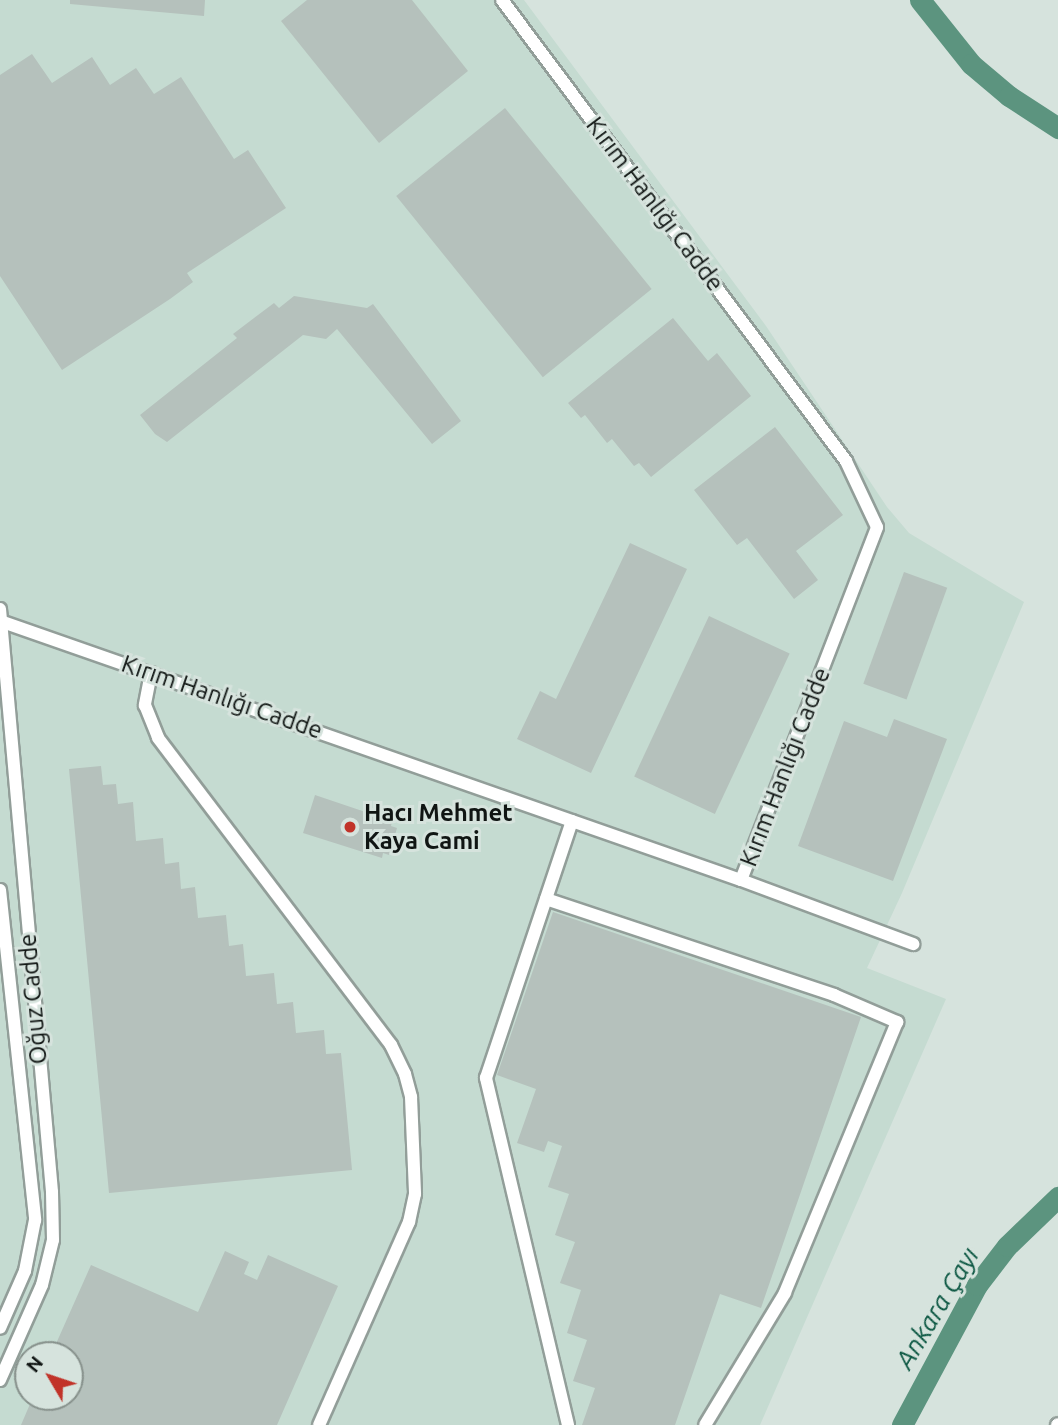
<!DOCTYPE html>
<html>
<head>
<meta charset="utf-8">
<style>
  body { margin:0 }
  #map { position:relative; width:1058px; height:1425px; overflow:hidden; background:#d6e3dd; font-family:Ubuntu,sans-serif }
  div>[style] { position:absolute }
  [style*='--x'] { left:calc(var(--x)*1px); top:calc(var(--y)*1px); width:calc(var(--w)*1px); rotate:calc(var(--a)*1deg) }
  .built>* { inset:0; background:#c5dbd1 }
  .river>* { height:21px; margin:-10.5px; padding:0 10.5px; transform-origin:10.5px; border-radius:10.5px; background:#5c947f }
  .building>* { inset:0; background:#b5c1bc; transform-origin:0 0 }
  .roads { filter:drop-shadow(2px 0 #929e99) drop-shadow(-2px 0 #929e99) drop-shadow(0 2px #929e99) drop-shadow(0 -2px #929e99) }
  .minor>* { height:12px; margin:-6px; padding:0 6px; transform-origin:6px; border-radius:6px; background:#fff }
  .dots>* { width:19px; height:19px; translate:-50% -50%; box-sizing:border-box; border:4px solid #d6e3dd; border-radius:50% }
  span { translate:-50% -50%; white-space:nowrap; text-align:center; line-height:1.15; -webkit-text-stroke:6px #d6e3dd; paint-order:stroke }
  .street-label { font-size:24px; color:#101513 }
  .poi-label { font-size:24px; color:#101513; font-weight:700 }
  .left { translate:0 -50%; text-align:left }
  .water-label { font-size:26px; color:#0a5641; font-style:italic }
  .north { position:absolute; left:14px; top:1341px; width:70px; height:70px; box-sizing:border-box; background:#d6e3dd; border:2px solid #87918c; border-radius:50%; rotate:309deg; font-size:19px; font-weight:700; line-height:28px; text-align:center; color:#101513 }
  .north::after { content:''; display:block; margin:auto; width:24px; height:32px; background:#c13329; clip-path:polygon(50% 0,100% 100%,50% 72%,0 100%) }
</style>
</head>
<body>
<div id="map">
  <div class="built">
    <i style="clip-path:polygon(evenodd,0 0,524px 0,766px 326px,887px 507px,909px 533px,1024px 602px,902px 893px,867px 968px,946px 999px,760px 1425px,0 1425px,0 0,28px 1355px,70px 1355px,70px 1397px,28px 1397px,28px 1355px)"></i>
  </div>
  <div class="river">
    <i style="--x:920;--y:0;--w:82;--a:51.4"></i>
    <i style="--x:971;--y:64;--w:50;--a:40.1"></i>
    <i style="--x:1009;--y:96;--w:59;--a:33.1"></i>
    <i style="--x:902;--y:1425;--w:159;--a:-61.8"></i>
    <i style="--x:977;--y:1285;--w:49;--a:-52.4"></i>
    <i style="--x:1007;--y:1246;--w:71;--a:-43.9"></i>
  </div>
  <div class="building">
    <i style="clip-path:polygon(70px 0,205px 0,204px 16px,70px 4px)"></i>
    <i style="clip-path:polygon(307px 0,412px 0,468px 71px,379px 143px,281px 21px)"></i>
    <i style="clip-path:polygon(32px 54px,52px 83px,92px 57px,110px 85px,136px 68px,154px 94px,181px 77px,234px 159px,248px 150px,286px 208px,187px 273px,193px 282px,170px 299px,62px 370px,0 276px,0 75px)"></i>
    <i style="left:505px;top:108px;width:233px;height:140px;rotate:51deg"></i>
    <i style="clip-path:polygon(294px 296px,367px 308px,373px 304px,461px 421px,432px 444px,337px 329px,326px 339px,303px 335px,167px 442px,155px 434px,140px 415px,237px 338px,233px 334px,274px 303px,279px 308px)"></i>
    <i style="clip-path:polygon(673px 318px,708px 361px,717px 353px,751px 396px,651px 477px,639px 463px,634px 466px,612px 439px,607px 443px,585px 415px,581px 418px,568px 403px)"></i>
    <i style="clip-path:polygon(775px 427px,843px 515px,796px 551px,818px 580px,794px 599px,747px 538px,737px 545px,694px 490px)"></i>
    <i style="clip-path:polygon(630px 543px,687px 569px,591px 773px,517px 739px,540px 691px,556px 699px)"></i>
    <i style="left:904px;top:572px;width:46px;height:119px;rotate:20deg"></i>
    <i style="left:709px;top:616px;width:89px;height:177px;rotate:25deg"></i>
    <i style="clip-path:polygon(894px 719px,947px 739px,893px 881px,798px 846px,844px 721px,887px 737px)"></i>
    <i style="clip-path:polygon(101px 766px,103px 785px,116px 784px,118px 804px,133px 802px,136px 841px,163px 838px,165px 864px,179px 862px,181px 889px,195px 887px,198px 918px,226px 915px,229px 946px,243px 944px,246px 976px,274px 973px,277px 1004px,293px 1002px,296px 1033px,324px 1030px,326px 1054px,341px 1053px,352px 1170px,109px 1193px,69px 769px)"></i>
    <i style="clip-path:polygon(315px 795px,392px 821px,391px 826px,397px 828px,395px 835px,399px 837px,395px 849px,392px 848px,389px 855px,383px 853px,382px 858px,303px 833px)"></i>
    <i style="clip-path:polygon(553px 912px,861px 1017px,761px 1308px,720px 1294px,675px 1425px,582px 1425px,595px 1388px,573px 1381px,587px 1340px,567px 1333px,581px 1290px,560px 1283px,575px 1242px,555px 1235px,569px 1194px,548px 1187px,562px 1146px,548px 1141px,544px 1152px,517px 1143px,536px 1089px,497px 1075px)"></i>
    <i style="clip-path:polygon(225px 1251px,249px 1262px,244px 1274px,257px 1280px,268px 1255px,338px 1286px,277px 1425px,21px 1425px,33px 1397px,70px 1397px,70px 1355px,51px 1355px,91px 1265px,198px 1312px)"></i>
  </div>
  <div class="roads">
    <div class="minor">
      <i style="--x:0;--y:609;--w:585;--a:84.9"></i>
      <i style="--x:52;--y:1192;--w:48;--a:88.8"></i>
      <i style="--x:53;--y:1240;--w:46;--a:103.7"></i>
      <i style="--x:42;--y:1285;--w:104;--a:113.9"></i>
      <i style="--x:0;--y:621;--w:785;--a:19.27"></i>
      <i style="--x:741;--y:880;--w:378;--a:-68.9"></i>
      <i style="--x:877;--y:527;--w:73;--a:-115.2"></i>
      <i style="--x:846;--y:461;--w:575;--a:-126.73"></i>
      <i style="--x:151;--y:673;--w:33;--a:101"></i>
      <i style="--x:145;--y:705;--w:35;--a:68"></i>
      <i style="--x:158;--y:738;--w:385;--a:52.8"></i>
      <i style="--x:391;--y:1045;--w:32;--a:64"></i>
      <i style="--x:405;--y:1074;--w:24;--a:75"></i>
      <i style="--x:411;--y:1097;--w:97;--a:87.6"></i>
      <i style="--x:415;--y:1194;--w:29;--a:102"></i>
      <i style="--x:409;--y:1222;--w:222;--a:113.9"></i>
      <i style="--x:741;--y:880;--w:184;--a:20.4"></i>
      <i style="--x:0;--y:890;--w:332;--a:83.9"></i>
      <i style="--x:35;--y:1220;--w:52;--a:101.1"></i>
      <i style="--x:25;--y:1271;--w:62;--a:113.7"></i>
      <i style="--x:546;--y:899;--w:304;--a:18.4"></i>
      <i style="--x:834;--y:995;--w:69;--a:23.2"></i>
      <i style="--x:897;--y:1022;--w:293;--a:112.5"></i>
      <i style="--x:785;--y:1293;--w:154;--a:121.2"></i>
      <i style="--x:568;--y:1425;--w:357;--a:-103.3"></i>
      <i style="--x:486;--y:1078;--w:271;--a:-71.5"></i>
      <i style="--x:1057;--y:1425;--w:1;--a:-45"></i>
    </div>
  </div>
  <div class="dots">
    <i style="left:350px;top:827px;background:#c13329"></i>
  </div>
  <div class="street-label">
    <span style="left:655px;top:204px;rotate:53deg">Kırım Hanlığı Cadde</span>
    <span style="left:222px;top:697px;rotate:19deg">Kırım Hanlığı Cadde</span>
    <span style="left:785px;top:767px;rotate:-69deg">Kırım Hanlığı Cadde</span>
    <span style="left:33px;top:999px;rotate:-95deg">Oğuz Cadde</span>
  </div>
  <div class="poi-label">
    <span class="left" style="left:364px;top:827px">Hacı Mehmet<br>Kaya Cami</span>
  </div>
  <div class="water-label">
    <span style="left:937px;top:1308px;rotate:-59deg">Ankara Çayı</span>
  </div>
  <div class="north">N</div>
</div>
</body>
</html>
